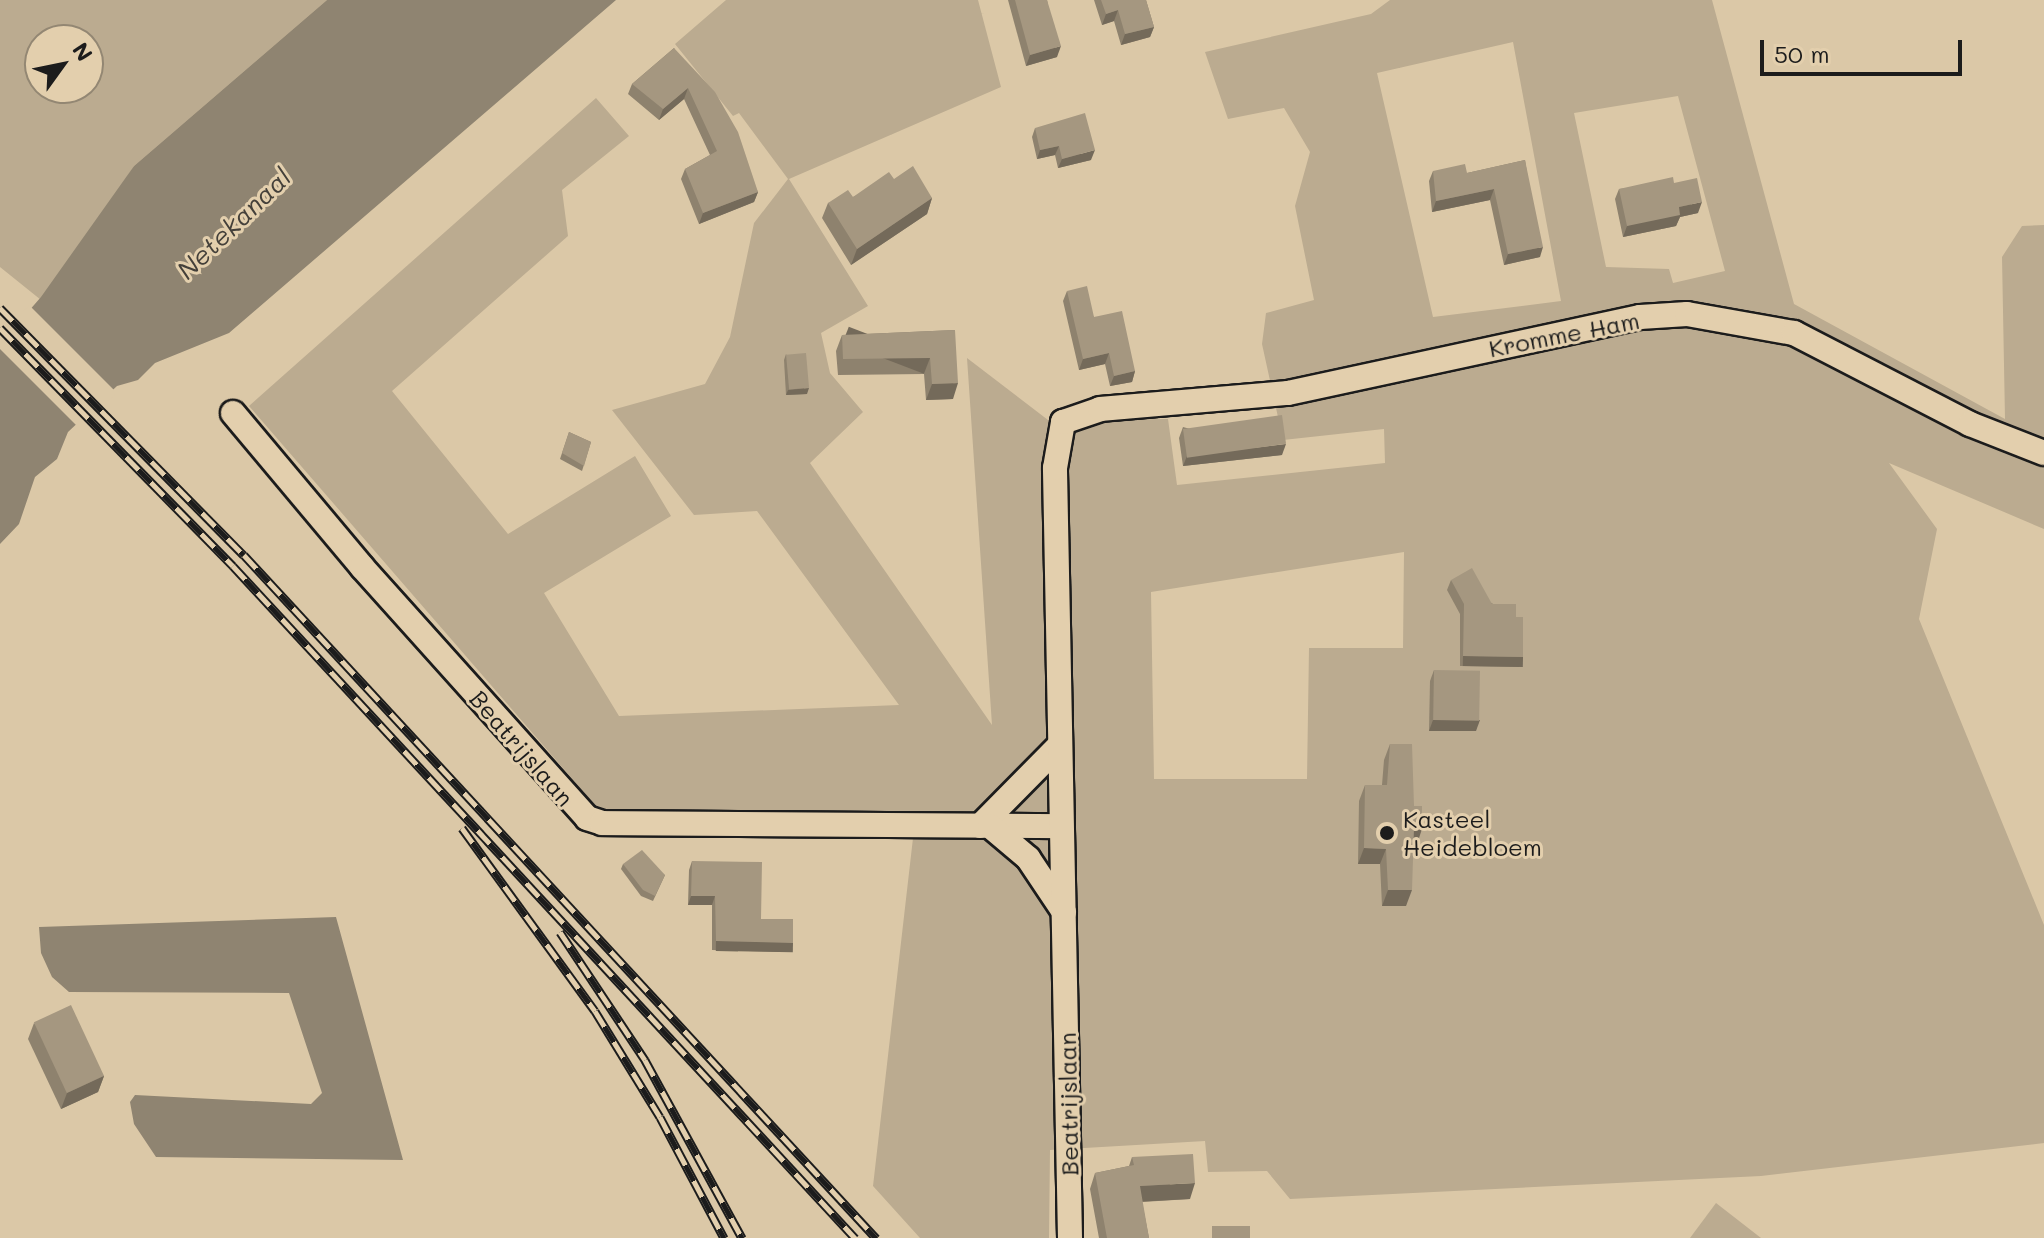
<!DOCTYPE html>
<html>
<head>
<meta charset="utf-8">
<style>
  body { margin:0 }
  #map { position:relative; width:2044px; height:1238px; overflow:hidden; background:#dbc8a7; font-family:Mali,sans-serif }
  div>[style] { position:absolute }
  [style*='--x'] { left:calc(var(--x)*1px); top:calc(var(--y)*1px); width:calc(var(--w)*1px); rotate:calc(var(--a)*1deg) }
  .green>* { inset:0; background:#bbab90 }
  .water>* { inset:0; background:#8f8471 }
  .pier>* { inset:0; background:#dbc8a7 }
  .roads { filter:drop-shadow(2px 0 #1c1c1c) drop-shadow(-2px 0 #1c1c1c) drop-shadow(0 2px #1c1c1c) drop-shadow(0 -2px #1c1c1c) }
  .street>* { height:24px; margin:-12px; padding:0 12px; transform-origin:12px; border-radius:12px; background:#e3cfad }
  .rail>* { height:9px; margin-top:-4.5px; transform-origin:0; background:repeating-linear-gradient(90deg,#e3cfad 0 18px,#1c1c1c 0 36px); box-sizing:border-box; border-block:2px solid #1c1c1c }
  .wall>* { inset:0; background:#8e826e }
  .shaded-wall>* { inset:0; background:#746a5a; transform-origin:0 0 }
  .building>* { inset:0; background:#a59780; transform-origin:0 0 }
  .dots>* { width:22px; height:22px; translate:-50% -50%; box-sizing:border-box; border:4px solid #e3cfad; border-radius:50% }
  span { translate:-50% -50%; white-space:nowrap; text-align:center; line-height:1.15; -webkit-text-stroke:6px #e3cfad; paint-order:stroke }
  .street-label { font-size:24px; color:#1c1c1c }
  .poi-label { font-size:24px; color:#1c1c1c }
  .left { translate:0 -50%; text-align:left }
  .water-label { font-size:26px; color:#44403a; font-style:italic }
  .north { position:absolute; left:24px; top:24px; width:80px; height:80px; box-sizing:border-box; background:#e3cfad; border:2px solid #938773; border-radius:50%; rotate:57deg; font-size:22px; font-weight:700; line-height:32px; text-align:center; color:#1c1c1c }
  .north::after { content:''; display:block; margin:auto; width:28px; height:36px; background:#1c1c1c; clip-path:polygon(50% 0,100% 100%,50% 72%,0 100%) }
  .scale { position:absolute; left:1760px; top:40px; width:202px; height:36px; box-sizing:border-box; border:4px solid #1c1c1c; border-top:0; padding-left:10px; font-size:24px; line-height:28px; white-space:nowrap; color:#1c1c1c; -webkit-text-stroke:6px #e3cfad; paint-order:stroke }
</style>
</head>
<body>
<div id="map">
  <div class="green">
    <i style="clip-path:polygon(evenodd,0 0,327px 0,134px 166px,46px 304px,0 267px,0 0,40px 40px,88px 40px,88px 88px,40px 88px,40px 40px)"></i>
    <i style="clip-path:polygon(evenodd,726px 0,978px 0,1001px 87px,789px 179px,868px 306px,821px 333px,830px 373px,863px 412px,810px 463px,992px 725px,967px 358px,1048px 420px,1168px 419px,1177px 485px,1385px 463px,1384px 429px,1283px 440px,1262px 344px,1266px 313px,1314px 300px,1295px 206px,1310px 152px,1284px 108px,1228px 119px,1205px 52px,1371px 14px,1390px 0,1712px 0,1794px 304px,2005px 419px,2002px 257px,2022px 226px,2044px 225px,2044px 529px,1889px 463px,1937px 529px,1919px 619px,2044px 925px,2044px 1143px,1761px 1176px,1290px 1199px,1267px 1171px,1208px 1172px,1205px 1141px,1050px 1150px,1049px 1238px,920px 1238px,873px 1186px,916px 812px,601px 812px,249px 406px,596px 98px,629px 136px,562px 190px,568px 236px,392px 391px,508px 534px,635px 456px,671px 516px,544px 593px,619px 716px,899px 705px,757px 511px,694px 515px,612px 410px,705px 384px,730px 337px,754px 223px,788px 179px,739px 113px,733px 116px,675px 44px,726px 0,1513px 42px,1561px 301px,1433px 317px,1377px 73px,1513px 42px,726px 0,1678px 96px,1725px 271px,1673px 283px,1669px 269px,1606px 267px,1574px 113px,1678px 96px,726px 0,1404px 552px,1403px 648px,1309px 648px,1307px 779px,1154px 779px,1151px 592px,1404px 552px)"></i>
    <i style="clip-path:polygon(1716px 1203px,1761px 1238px,1690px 1238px)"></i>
  </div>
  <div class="water">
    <i style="clip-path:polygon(327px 0,616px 0,229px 333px,155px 363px,138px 380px,117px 386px,68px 432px,57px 459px,35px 477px,19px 524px,0 544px,0 344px,41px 297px,134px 166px)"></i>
    <i style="clip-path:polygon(336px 917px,403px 1160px,156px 1157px,134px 1124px,130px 1102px,135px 1095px,311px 1104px,322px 1093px,289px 993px,69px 992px,52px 977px,41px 953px,39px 927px)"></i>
  </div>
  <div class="pier">
    <i style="clip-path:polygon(29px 305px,117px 393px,79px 428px,0 349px,0 338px)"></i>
  </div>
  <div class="roads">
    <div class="street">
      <i style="--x:233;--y:413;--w:201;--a:50"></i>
      <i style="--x:362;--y:567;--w:337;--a:48.1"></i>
      <i style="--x:587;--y:818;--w:16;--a:18"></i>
      <i style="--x:602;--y:823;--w:459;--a:0.4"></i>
      <i style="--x:980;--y:826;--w:111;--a:-45.4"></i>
      <i style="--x:990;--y:826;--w:50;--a:40.1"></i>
      <i style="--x:1028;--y:858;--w:65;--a:56.3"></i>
      <i style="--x:1070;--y:1238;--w:770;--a:-91.12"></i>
      <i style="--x:1055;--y:468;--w:47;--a:-80.1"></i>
      <i style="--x:1063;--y:422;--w:39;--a:-19"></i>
      <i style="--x:1100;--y:409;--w:189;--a:-4.9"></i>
      <i style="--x:1288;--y:393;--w:360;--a:-12.2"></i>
      <i style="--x:1640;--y:317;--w:47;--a:-3.7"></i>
      <i style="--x:1687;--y:314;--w:109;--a:10.1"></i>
      <i style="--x:1794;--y:333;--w:198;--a:27.3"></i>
      <i style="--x:1970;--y:424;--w:79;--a:21.4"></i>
    </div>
  </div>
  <div class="rail">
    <i style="--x:0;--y:308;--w:347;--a:45.4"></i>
    <i style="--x:244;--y:555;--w:931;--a:47.22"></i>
    <i style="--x:0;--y:328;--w:333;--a:45.6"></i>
    <i style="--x:233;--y:566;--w:916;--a:47.21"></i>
    <i style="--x:462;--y:828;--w:226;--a:54"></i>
    <i style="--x:595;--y:1011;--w:124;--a:58.5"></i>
    <i style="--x:660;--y:1117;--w:137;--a:62.1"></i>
    <i style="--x:560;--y:932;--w:154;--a:56.4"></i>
    <i style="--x:645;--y:1060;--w:203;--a:61.4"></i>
  </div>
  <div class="wall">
    <i style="clip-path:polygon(1008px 0,1047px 0,1057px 57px,1026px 66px)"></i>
    <i style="clip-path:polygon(1094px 0,1146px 0,1154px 27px,1150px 37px,1121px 45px,1114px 21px,1102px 25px)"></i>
    <i style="clip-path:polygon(674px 48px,758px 192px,754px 202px,699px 224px,681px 179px,685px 169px,710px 155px,684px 99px,659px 120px,628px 94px,632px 84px)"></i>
    <i style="clip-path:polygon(1035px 128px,1091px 160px,1058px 168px,1055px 155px,1037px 159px,1032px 137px)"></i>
    <i style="clip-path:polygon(1525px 160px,1540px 257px,1504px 265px,1490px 200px,1432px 212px,1429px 181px,1433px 171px,1467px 173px)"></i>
    <i style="clip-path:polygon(894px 179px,932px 198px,927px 214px,851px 265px,822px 218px,828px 203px,853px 197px)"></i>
    <i style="clip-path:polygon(1674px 183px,1698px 213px,1680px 217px,1676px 226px,1623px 237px,1615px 199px,1619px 189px)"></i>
    <i style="clip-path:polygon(1067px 291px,1094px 317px,1135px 371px,1132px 382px,1110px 386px,1105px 364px,1079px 370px,1063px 301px)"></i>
    <i style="clip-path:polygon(955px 330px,953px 399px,926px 400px,924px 374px,838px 375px,836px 351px,842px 335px)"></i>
    <i style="clip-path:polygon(786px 354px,807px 394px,786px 395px,784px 360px)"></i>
    <i style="clip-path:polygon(1183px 427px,1282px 455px,1183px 466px,1179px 438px)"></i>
    <i style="clip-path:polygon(569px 432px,591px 442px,582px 471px,560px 459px)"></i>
    <i style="clip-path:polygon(1451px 580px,1516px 617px,1523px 657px,1519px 667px,1460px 666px,1460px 614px,1447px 590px)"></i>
    <i style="clip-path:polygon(1434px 670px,1476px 731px,1429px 731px,1430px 681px)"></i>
    <i style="clip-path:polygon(1390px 744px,1414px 806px,1417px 844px,1413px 844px,1406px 906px,1382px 906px,1380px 864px,1358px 864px,1359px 801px,1365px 785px,1382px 785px,1384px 760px)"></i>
    <i style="clip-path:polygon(692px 861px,761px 919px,793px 943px,789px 952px,712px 950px,712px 905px,688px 905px,689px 870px)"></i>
    <i style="clip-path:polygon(623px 864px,665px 875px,653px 901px,641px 896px,621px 869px)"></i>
    <i style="clip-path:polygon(34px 1023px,104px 1076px,98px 1092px,61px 1109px,28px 1039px)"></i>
    <i style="clip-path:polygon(1132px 1157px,1190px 1199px,1142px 1202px,1149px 1238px,1099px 1238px,1090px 1189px,1095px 1173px,1129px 1166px)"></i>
  </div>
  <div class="shaded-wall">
    <i style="clip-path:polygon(1118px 10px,1114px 21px,1102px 25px,1106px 14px)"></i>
    <i style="clip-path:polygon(1154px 27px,1150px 37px,1121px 45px,1125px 34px)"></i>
    <i style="clip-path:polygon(1061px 46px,1057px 57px,1026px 66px,1030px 55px)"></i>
    <i style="clip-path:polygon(688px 88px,684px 99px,659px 120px,663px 109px)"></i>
    <i style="clip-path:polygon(1059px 146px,1055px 155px,1037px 159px,1040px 150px)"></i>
    <i style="clip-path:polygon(1095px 150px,1091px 160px,1058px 168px,1062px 159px)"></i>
    <i style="clip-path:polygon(1494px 189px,1490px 200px,1432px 212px,1436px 201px)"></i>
    <i style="clip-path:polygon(758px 192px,754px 202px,699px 224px,703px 213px)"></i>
    <i style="clip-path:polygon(932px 198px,927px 214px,851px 265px,857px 249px)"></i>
    <i style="clip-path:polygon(1702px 202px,1698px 213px,1680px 217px,1676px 226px,1623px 237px,1627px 226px,1679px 207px)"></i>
    <i style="clip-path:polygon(1543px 247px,1540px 257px,1504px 265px,1508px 254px)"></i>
    <i style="clip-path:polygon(1109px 353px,1105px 364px,1079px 370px,1083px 359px)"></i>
    <i style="left:930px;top:358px;width:17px;height:87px;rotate:111deg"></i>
    <i style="clip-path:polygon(1135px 371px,1132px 382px,1110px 386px,1114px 376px)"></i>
    <i style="clip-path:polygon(958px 383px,953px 399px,926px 400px,932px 384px)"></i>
    <i style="clip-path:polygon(809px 388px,807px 394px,786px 395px,788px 390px)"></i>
    <i style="clip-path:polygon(1286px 444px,1282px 455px,1183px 466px,1187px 456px)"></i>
    <i style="left:1463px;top:656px;width:60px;height:10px;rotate:1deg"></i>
    <i style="clip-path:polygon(1433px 720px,1480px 720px,1476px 731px,1429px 731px)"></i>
    <i style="clip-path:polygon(1414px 828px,1422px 829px,1417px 844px,1408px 844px)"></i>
    <i style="clip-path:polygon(1364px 848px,1386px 849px,1380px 864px,1358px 864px)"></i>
    <i style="clip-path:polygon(1388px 890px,1412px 890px,1406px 906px,1382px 906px)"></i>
    <i style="clip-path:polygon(691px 896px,715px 896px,712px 905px,688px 905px)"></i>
    <i style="left:716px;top:941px;width:77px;height:10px;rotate:1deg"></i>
    <i style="clip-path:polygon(104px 1076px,98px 1092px,61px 1109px,67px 1093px)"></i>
    <i style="clip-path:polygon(1195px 1183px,1190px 1199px,1134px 1202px,1140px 1186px)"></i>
  </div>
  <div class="building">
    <i style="clip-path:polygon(1015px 0,1047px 0,1061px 46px,1030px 55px)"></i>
    <i style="clip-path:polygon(1101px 0,1146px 0,1154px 27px,1125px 34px,1118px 10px,1106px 14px)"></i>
    <i style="clip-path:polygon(674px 48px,715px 92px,738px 132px,758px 192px,703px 213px,685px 169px,717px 151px,688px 88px,663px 109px,632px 84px)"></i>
    <i style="clip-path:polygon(1085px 113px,1095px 150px,1062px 159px,1059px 146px,1040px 150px,1035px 128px)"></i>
    <i style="clip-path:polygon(1525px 160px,1543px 247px,1508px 254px,1494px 189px,1436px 201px,1433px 171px,1465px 164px,1467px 173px)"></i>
    <i style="clip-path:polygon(913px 166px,932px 198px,857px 249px,828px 203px,848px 190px,853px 197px,889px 172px,894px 179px)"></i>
    <i style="clip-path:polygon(1673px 177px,1674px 183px,1697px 178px,1702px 202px,1679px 207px,1680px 215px,1627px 226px,1619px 189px)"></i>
    <i style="clip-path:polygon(1087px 286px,1094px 317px,1122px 311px,1135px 371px,1114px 376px,1109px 353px,1083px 359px,1067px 291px)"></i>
    <i style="clip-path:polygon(955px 330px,958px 383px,932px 384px,930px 358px,843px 359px,842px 335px)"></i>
    <i style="left:806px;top:353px;width:35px;height:20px;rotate:85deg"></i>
    <i style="left:1282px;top:415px;width:29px;height:100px;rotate:82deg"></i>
    <i style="clip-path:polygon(569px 432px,591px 442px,584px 466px,562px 453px)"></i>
    <i style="clip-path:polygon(1472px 568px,1492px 604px,1516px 604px,1516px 617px,1523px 617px,1523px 657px,1463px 656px,1464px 604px,1451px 580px)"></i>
    <i style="left:1434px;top:670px;width:46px;height:50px;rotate:1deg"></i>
    <i style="clip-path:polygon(1390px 744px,1412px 744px,1414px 806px,1422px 806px,1422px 829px,1414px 828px,1412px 890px,1388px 890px,1386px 849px,1364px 848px,1365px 785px,1387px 785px)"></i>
    <i style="clip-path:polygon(642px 850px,665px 875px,655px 896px,643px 890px,623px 864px)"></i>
    <i style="clip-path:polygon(692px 861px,762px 862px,761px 919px,793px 919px,793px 943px,716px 941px,715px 896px,691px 896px)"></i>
    <i style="left:71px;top:1005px;width:78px;height:41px;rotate:65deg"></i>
    <i style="clip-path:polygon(1193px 1154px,1195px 1183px,1140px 1186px,1149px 1238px,1107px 1238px,1095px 1173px,1134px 1165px,1132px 1157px)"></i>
    <i style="left:1212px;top:1226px;width:38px;height:12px"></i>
  </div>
  <div class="dots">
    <i style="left:1387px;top:833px;background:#1c1c1c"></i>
  </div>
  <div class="street-label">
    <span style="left:1564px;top:334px;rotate:-11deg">Kromme Ham</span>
    <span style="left:522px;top:748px;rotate:49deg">Beatrijslaan</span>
    <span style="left:1068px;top:1104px;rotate:-91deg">Beatrijslaan</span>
  </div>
  <div class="poi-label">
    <span class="left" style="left:1403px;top:833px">Kasteel<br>Heidebloem</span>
  </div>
  <div class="water-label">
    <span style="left:234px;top:224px;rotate:-44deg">Netekanaal</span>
  </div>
  <div class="north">N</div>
  <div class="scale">50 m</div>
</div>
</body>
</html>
